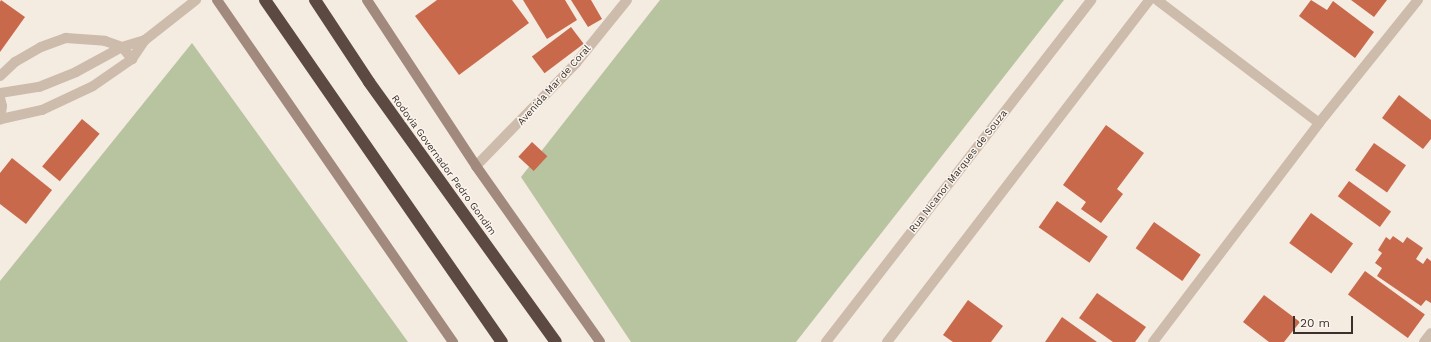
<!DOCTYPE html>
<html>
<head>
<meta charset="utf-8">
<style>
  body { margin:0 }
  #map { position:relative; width:1431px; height:342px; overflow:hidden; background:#f4ebe1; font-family:"Work Sans",sans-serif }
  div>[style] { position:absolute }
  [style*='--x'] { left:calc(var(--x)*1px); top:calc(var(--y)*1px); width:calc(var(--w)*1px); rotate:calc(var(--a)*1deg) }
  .green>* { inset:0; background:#b8c4a0 }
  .building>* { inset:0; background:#c8694b; transform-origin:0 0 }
  .street>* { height:10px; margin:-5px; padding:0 5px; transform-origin:5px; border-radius:5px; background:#cdbbac }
  .secondary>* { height:10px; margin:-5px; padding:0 5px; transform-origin:5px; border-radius:5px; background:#a18a7d }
  .highway>* { height:12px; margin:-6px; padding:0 6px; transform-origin:6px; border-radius:6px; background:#5c4a42 }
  span { translate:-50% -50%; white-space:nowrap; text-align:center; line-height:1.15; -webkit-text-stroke:3px #fbf5ee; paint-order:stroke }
  .street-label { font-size:10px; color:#3b302b }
  .scale { position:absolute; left:1293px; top:316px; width:60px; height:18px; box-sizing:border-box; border:2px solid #3b302b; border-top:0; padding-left:5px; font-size:12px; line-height:14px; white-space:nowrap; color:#3b302b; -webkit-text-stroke:3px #fbf5ee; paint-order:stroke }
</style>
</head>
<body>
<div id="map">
  <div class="green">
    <i style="clip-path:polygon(660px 0,1064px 0,796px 342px,631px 342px,521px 177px)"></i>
    <i style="clip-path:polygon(192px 43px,408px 342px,0 342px,0 281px)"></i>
  </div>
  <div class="building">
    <i style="clip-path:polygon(1px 0,25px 17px,0 52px,0 2px)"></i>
    <i style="clip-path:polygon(437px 0,512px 0,529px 23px,459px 75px,415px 16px)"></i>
    <i style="clip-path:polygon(523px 0,565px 0,577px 20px,547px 39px)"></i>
    <i style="clip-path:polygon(571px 0,591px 0,602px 19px,588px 27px)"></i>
    <i style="clip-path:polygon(1311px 0,1327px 10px,1333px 1px,1374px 32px,1355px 58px,1299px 16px)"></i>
    <i style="clip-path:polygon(1351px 0,1387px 0,1374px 17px)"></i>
    <i style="left:571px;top:27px;width:21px;height:49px;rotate:53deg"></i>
    <i style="clip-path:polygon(1399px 95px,1431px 120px,1431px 139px,1423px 149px,1382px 118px)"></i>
    <i style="left:82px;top:119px;width:23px;height:62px;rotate:40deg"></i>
    <i style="clip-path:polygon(1106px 125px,1144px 153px,1117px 189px,1123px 194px,1101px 223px,1081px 209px,1086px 202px,1063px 185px)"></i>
    <i style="left:532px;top:142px;width:21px;height:20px;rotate:43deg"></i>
    <i style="left:1374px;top:143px;width:39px;height:33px;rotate:35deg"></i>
    <i style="clip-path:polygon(12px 158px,52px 190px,26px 224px,0 204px,0 173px)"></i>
    <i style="left:1349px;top:181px;width:52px;height:19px;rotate:36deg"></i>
    <i style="left:1057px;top:201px;width:62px;height:32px;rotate:35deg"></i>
    <i style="left:1311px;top:213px;width:52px;height:37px;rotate:36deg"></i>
    <i style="left:1154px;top:222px;width:57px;height:32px;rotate:35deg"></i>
    <i style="clip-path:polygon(1393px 236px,1403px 243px,1407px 237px,1423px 248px,1416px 259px,1423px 264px,1427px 258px,1431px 261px,1431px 303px,1426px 300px,1421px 306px,1377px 276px,1382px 268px,1375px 263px,1382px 253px,1378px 250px,1386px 237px,1390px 240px)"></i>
    <i style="left:1365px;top:271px;width:74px;height:29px;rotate:36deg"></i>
    <i style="clip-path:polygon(1097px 293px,1146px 327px,1135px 342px,1113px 342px,1079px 318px)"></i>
    <i style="clip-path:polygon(1264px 295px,1300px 322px,1284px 342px,1269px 342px,1243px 322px)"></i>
    <i style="clip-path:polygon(968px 300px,1003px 326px,991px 342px,953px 342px,943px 335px)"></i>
    <i style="clip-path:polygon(1062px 317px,1097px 342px,1045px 342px)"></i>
  </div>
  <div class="street">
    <i style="--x:1157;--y:0;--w:203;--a:37.2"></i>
    <i style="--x:0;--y:76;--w:21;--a:-43"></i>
    <i style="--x:15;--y:62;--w:30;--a:-30"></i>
    <i style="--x:41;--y:47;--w:27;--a:-20"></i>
    <i style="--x:66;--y:38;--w:39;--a:4"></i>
    <i style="--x:105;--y:41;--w:18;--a:19"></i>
    <i style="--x:122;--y:47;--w:16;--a:50"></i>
    <i style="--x:0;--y:93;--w:39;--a:-9"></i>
    <i style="--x:39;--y:87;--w:40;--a:-22"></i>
    <i style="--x:76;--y:72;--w:52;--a:-28.5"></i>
    <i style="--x:122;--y:47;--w:24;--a:-17"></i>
    <i style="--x:0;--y:98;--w:8;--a:76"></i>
    <i style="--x:2;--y:106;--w:14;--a:98"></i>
    <i style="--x:1;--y:119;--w:42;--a:-12.4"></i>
    <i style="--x:42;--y:110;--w:56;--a:-25.2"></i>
    <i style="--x:93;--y:86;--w:47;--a:-34.7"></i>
    <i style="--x:132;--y:59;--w:23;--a:-56"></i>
    <i style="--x:145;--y:40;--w:65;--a:-38.1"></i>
    <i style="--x:476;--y:166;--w:144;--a:-45.8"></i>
    <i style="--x:576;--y:63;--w:81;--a:-51"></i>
    <i style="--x:826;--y:342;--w:433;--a:-52.2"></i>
    <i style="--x:887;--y:342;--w:431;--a:-52.5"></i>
    <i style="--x:1153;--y:342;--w:275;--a:-52.8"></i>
    <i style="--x:1319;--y:123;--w:158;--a:-51.2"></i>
    <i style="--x:1424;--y:342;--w:11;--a:-52"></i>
  </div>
  <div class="secondary">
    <i style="--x:217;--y:0;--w:416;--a:55.4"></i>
    <i style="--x:367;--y:0;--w:199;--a:56.7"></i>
    <i style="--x:476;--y:166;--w:215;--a:54.8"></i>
  </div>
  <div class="highway">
    <i style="--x:265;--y:0;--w:416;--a:55.3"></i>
    <i style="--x:315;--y:0;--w:98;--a:56.6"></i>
    <i style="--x:369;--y:82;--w:320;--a:54.3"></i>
  </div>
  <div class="street-label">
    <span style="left:554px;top:85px;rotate:-48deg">Avenida Mar de Coral</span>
    <span style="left:444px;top:165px;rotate:54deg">Rodovia Governador Pedro Gondim</span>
    <span style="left:958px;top:171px;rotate:-52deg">Rua Nicanor Marques de Souza</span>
  </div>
  <div class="scale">20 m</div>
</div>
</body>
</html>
